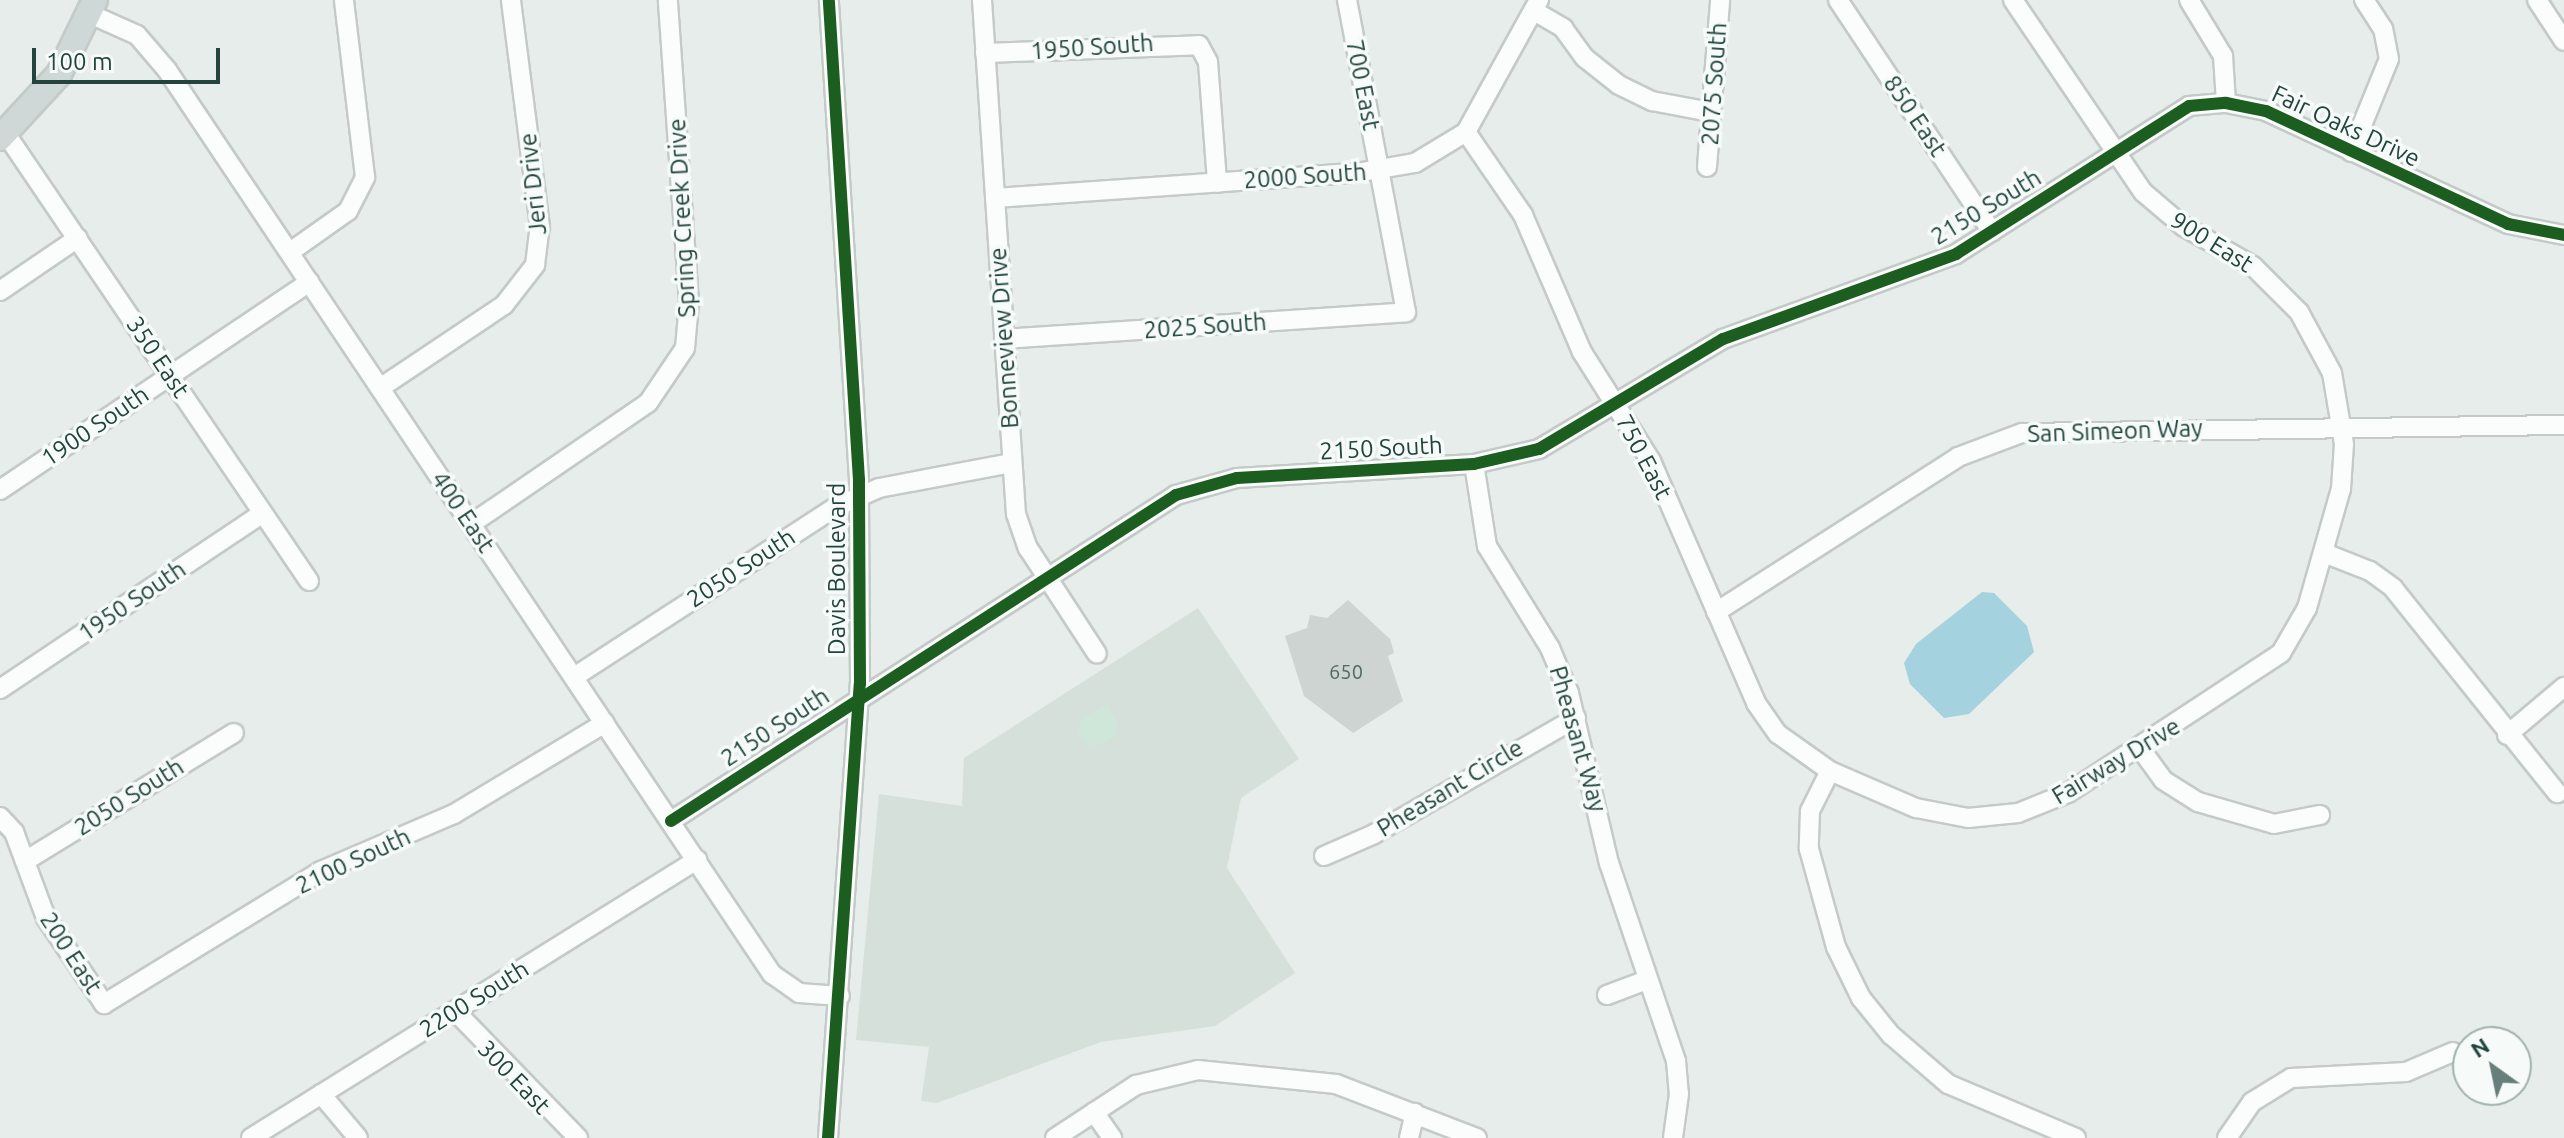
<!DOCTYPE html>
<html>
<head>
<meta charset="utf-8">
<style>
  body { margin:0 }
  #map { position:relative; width:2564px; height:1138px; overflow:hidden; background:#e7edea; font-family:Ubuntu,sans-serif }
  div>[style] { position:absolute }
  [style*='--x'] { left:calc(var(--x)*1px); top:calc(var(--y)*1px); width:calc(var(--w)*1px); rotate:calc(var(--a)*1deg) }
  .built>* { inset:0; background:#d5e0db }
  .green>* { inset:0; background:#cfe7d8 }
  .water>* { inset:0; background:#a4d2de }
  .building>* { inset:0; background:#ced4d2 }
  .roads { filter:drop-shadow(2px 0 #c4cac8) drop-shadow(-2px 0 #c4cac8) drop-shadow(0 2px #c4cac8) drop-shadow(0 -2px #c4cac8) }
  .minor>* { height:18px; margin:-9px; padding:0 9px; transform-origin:9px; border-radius:9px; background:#fbfcfc }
  .major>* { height:24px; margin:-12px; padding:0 12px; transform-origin:12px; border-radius:12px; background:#ced8d6 }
  .cycleway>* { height:12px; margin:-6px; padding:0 6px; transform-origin:6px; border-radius:6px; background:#1b5e20 }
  span { translate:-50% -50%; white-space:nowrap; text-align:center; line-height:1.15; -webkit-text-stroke:7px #f6fbf9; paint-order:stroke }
  .number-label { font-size:20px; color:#4e6963 }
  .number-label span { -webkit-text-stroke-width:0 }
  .street-label { font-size:24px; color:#22443d }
  .north { position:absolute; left:2452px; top:1026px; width:80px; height:80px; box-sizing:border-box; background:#f6fbf9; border:2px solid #a1b2ae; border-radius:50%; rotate:327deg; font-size:22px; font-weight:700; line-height:32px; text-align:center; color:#22443d }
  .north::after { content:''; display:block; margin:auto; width:28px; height:36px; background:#677f7a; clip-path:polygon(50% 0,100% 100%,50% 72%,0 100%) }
  .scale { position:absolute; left:32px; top:48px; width:188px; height:36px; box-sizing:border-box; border:4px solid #22443d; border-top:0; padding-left:10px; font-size:24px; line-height:28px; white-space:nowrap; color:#22443d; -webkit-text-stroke:6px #f6fbf9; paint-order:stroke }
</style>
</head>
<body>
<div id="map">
  <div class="built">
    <i style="clip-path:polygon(1198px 608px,1299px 759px,1241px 798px,1227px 868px,1295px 973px,1215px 1026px,1101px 1042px,937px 1103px,921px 1101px,929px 1047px,856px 1040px,879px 794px,962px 806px,964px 758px)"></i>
  </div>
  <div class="green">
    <i style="clip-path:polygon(1108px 704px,1118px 726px,1113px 738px,1095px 746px,1085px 743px,1078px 731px,1082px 718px)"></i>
  </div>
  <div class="water">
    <i style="clip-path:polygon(1982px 592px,1994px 593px,2027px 626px,2034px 652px,1969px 714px,1944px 718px,1910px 684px,1904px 663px,1916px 644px)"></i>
  </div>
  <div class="building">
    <i style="clip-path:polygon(1348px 600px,1390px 639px,1394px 653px,1388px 656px,1403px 701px,1353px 733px,1304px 696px,1285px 636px,1307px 628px,1310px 615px,1327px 618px)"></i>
  </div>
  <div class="roads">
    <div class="minor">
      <i style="--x:982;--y:0;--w:515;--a:86.22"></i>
      <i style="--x:1016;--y:514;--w:36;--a:71"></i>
      <i style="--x:1028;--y:548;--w:126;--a:56.9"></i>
      <i style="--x:1838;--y:0;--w:278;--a:56.4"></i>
      <i style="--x:2189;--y:0;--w:66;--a:58.7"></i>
      <i style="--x:2223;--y:56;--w:47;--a:86.3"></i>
      <i style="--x:2537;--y:0;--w:49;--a:56.6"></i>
      <i style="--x:1534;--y:11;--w:34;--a:30"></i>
      <i style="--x:1563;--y:28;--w:37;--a:54"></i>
      <i style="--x:1585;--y:58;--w:43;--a:38.5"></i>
      <i style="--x:1619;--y:85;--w:37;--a:26"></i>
      <i style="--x:1652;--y:101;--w:60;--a:10.6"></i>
      <i style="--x:90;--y:14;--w:51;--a:24.1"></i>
      <i style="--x:137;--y:35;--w:46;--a:49.4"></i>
      <i style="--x:167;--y:70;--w:1088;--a:56.21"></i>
      <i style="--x:772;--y:974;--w:33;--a:35"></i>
      <i style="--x:799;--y:993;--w:41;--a:4.2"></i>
      <i style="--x:985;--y:53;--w:214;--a:-2.1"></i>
      <i style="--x:1199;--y:45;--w:19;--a:62"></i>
      <i style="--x:1208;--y:62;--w:121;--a:85.7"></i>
      <i style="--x:1466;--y:132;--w:101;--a:55.5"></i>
      <i style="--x:1523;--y:215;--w:149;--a:66.7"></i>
      <i style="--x:1582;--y:352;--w:129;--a:57.7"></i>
      <i style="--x:1651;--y:461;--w:264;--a:66.5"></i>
      <i style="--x:1756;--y:703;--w:38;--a:55"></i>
      <i style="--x:1778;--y:734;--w:64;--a:35.4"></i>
      <i style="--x:1830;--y:771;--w:94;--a:23.3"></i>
      <i style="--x:1916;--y:808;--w:53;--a:10.9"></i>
      <i style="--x:1968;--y:818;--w:50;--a:-5.7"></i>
      <i style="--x:2018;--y:813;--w:54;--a:-21.8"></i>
      <i style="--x:2068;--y:793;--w:255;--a:-33.3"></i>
      <i style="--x:2281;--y:653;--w:52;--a:-60"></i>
      <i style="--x:2307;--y:608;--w:124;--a:-74.1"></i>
      <i style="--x:2341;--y:489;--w:45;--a:-86.2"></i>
      <i style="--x:2344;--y:444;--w:72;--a:-99.6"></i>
      <i style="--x:2332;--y:373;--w:69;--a:-118.4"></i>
      <i style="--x:2299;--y:312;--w:65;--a:-135"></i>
      <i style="--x:2253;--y:266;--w:81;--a:-150.3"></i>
      <i style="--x:2183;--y:226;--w:52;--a:-139.6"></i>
      <i style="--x:2143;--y:192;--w:232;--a:-124.1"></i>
      <i style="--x:6;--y:134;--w:540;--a:55.87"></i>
      <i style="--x:2351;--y:152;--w:100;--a:-67.8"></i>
      <i style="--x:2389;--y:59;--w:31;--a:-101"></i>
      <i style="--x:2383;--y:29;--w:35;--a:-123"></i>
      <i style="--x:1707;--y:167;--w:168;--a:-85.5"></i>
      <i style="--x:995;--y:198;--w:362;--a:-4"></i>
      <i style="--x:1356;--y:173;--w:60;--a:-9.6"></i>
      <i style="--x:1415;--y:163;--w:60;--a:-31.3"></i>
      <i style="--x:1466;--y:132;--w:151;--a:-61.1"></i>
      <i style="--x:290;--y:252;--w:71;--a:-35.3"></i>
      <i style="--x:348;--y:211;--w:38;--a:-63"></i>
      <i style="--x:365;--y:177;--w:178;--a:-96.8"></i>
      <i style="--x:0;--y:291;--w:94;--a:-34.2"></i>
      <i style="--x:1004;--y:339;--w:403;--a:-3.8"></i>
      <i style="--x:1406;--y:312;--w:318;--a:-100.7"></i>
      <i style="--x:380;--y:388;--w:149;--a:-33.8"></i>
      <i style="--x:504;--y:305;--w:51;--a:-52.2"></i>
      <i style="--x:535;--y:265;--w:38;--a:-83"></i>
      <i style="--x:540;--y:227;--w:229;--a:-97.3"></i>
      <i style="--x:1474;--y:464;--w:83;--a:81"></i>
      <i style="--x:1487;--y:546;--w:120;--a:58.3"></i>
      <i style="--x:1550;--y:648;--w:49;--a:67.1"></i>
      <i style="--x:1569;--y:693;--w:175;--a:76.8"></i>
      <i style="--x:1609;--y:863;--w:209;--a:71.3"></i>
      <i style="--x:1676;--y:1061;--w:33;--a:85"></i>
      <i style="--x:1679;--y:1094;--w:44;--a:97.8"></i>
      <i style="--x:0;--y:490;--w:373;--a:-33.9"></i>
      <i style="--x:471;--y:524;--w:214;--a:-34.4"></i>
      <i style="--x:648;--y:403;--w:66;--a:-56.1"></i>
      <i style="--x:685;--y:348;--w:45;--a:-84.9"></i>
      <i style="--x:689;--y:303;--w:304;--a:-94"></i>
      <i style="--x:2324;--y:553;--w:49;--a:21.4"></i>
      <i style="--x:2370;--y:571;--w:29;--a:36"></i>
      <i style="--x:2393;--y:588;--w:263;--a:51.3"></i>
      <i style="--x:1716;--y:612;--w:287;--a:-32.6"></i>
      <i style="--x:1958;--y:457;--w:68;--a:-20.6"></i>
      <i style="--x:2022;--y:433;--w:542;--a:-0.85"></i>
      <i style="--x:574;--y:677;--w:312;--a:-33"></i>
      <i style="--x:836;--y:507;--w:47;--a:-23.8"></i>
      <i style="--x:879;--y:488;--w:134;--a:-10.7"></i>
      <i style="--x:0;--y:689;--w:316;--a:-33.8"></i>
      <i style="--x:2507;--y:735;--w:75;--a:-40.1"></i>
      <i style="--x:2140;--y:748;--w:39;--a:54"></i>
      <i style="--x:2163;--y:780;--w:41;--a:32.2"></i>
      <i style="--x:2198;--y:802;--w:79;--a:16.1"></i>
      <i style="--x:2274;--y:824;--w:47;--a:-11.1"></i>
      <i style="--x:1830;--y:771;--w:45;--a:116.6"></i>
      <i style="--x:1810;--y:811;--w:38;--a:92"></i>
      <i style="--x:1809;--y:849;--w:102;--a:74.6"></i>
      <i style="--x:1836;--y:947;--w:57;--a:63.9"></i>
      <i style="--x:1861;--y:998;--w:48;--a:51"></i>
      <i style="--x:1891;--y:1035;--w:75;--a:40.7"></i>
      <i style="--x:1948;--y:1084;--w:139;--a:22.9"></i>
      <i style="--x:0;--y:817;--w:21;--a:47"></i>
      <i style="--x:14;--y:832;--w:92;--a:69.6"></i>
      <i style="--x:46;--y:918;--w:104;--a:56"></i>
      <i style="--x:104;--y:1004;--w:255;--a:-31.5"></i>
      <i style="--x:321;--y:871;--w:145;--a:-23.2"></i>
      <i style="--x:454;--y:814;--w:176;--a:-31.1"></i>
      <i style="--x:671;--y:821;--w:601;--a:-32.84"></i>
      <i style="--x:1176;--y:495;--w:63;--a:-15.6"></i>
      <i style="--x:1237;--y:478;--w:237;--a:-3.4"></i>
      <i style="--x:1474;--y:464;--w:67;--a:-13"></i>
      <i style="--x:1539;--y:449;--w:214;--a:-30.9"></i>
      <i style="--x:1723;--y:339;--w:248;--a:-20"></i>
      <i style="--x:1956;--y:254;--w:276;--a:-32.4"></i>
      <i style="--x:2189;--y:106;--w:37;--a:-5"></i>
      <i style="--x:2226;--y:103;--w:41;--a:11.3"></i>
      <i style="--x:2266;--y:111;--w:267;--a:25"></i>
      <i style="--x:2508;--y:224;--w:57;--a:11.1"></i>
      <i style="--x:1324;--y:856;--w:55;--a:-23.7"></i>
      <i style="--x:1374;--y:834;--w:233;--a:-29.9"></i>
      <i style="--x:25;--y:861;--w:245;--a:-31.5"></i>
      <i style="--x:1607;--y:995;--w:43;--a:-20.6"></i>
      <i style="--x:455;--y:1011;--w:177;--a:45.9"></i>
      <i style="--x:321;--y:1094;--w:57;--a:49.9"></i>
      <i style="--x:1094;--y:1112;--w:32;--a:55"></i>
      <i style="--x:251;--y:1138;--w:526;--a:-31.94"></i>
      <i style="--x:828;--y:1138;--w:455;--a:-86"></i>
      <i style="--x:860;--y:684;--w:204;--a:-90.3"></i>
      <i style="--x:859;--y:480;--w:481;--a:-93.6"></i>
      <i style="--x:1055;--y:1138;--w:97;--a:-33.2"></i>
      <i style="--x:1136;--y:1085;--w:64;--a:-13.6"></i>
      <i style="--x:1198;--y:1070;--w:139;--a:5.8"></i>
      <i style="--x:1336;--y:1084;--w:151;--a:21"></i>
      <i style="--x:1409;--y:1138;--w:26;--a:-77"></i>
      <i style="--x:2227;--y:1138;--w:44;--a:-55.2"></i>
      <i style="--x:2252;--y:1102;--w:46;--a:-31.6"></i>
      <i style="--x:2291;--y:1078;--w:115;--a:-3"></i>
      <i style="--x:2406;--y:1072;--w:51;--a:-23.1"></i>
    </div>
    <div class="major">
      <i style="--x:0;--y:138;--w:87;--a:-47.3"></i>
      <i style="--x:59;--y:74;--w:82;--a:-64.1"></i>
    </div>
  </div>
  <div class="cycleway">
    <i style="--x:671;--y:821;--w:601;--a:-32.84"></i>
    <i style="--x:1176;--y:495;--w:63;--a:-15.6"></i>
    <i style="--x:1237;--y:478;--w:237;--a:-3.4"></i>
    <i style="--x:1474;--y:464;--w:67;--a:-13"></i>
    <i style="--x:1539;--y:449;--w:214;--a:-30.9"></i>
    <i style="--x:1723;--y:339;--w:248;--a:-20"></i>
    <i style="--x:1956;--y:254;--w:276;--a:-32.4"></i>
    <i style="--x:2189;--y:106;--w:37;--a:-5"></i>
    <i style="--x:2226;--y:103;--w:41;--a:11.3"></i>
    <i style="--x:2266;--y:111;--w:267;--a:25"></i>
    <i style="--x:2508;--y:224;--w:57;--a:11.1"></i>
    <i style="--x:828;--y:1138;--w:455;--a:-86"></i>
    <i style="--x:860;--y:684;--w:204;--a:-90.3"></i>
    <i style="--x:859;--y:480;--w:481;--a:-93.6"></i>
  </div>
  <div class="number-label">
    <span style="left:1346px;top:671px">650</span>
  </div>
  <div class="street-label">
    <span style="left:1092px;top:47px;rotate:-4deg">1950 South</span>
    <span style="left:1714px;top:84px;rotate:-86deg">2075 South</span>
    <span style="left:1363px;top:85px;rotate:79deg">700 East</span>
    <span style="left:1915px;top:116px;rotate:56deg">850 East</span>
    <span style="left:2346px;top:126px;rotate:25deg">Fair Oaks Drive</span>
    <span style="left:1305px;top:176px;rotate:-4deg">2000 South</span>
    <span style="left:533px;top:184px;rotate:-96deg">Jeri Drive</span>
    <span style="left:1986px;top:207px;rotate:-31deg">2150 South</span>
    <span style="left:682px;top:218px;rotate:-93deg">Spring Creek Drive</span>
    <span style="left:2212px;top:242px;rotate:32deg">900 East</span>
    <span style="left:1205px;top:326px;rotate:-4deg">2025 South</span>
    <span style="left:1004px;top:338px;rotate:-94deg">Bonneview Drive</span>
    <span style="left:158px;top:357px;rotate:56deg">350 East</span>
    <span style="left:95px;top:426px;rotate:-34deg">1900 South</span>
    <span style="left:2115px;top:431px;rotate:-2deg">San Simeon Way</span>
    <span style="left:1381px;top:448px;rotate:-3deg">2150 South</span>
    <span style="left:1644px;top:457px;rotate:62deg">750 East</span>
    <span style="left:463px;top:512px;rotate:56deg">400 East</span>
    <span style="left:741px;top:568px;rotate:-33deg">2050 South</span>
    <span style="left:837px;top:569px;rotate:-90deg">Davis Boulevard</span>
    <span style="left:132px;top:601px;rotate:-34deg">1950 South</span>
    <span style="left:775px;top:727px;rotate:-33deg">2150 South</span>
    <span style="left:1578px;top:739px;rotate:74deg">Pheasant Way</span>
    <span style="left:2116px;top:761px;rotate:-31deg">Fairway Drive</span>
    <span style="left:1450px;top:788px;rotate:-31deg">Pheasant Circle</span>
    <span style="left:129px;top:797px;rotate:-32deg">2050 South</span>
    <span style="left:353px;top:861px;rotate:-25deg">2100 South</span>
    <span style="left:71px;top:953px;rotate:57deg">200 East</span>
    <span style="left:474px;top:999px;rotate:-32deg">2200 South</span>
    <span style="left:514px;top:1077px;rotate:46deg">300 East</span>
  </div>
  <div class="north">N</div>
  <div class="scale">100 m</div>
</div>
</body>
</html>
